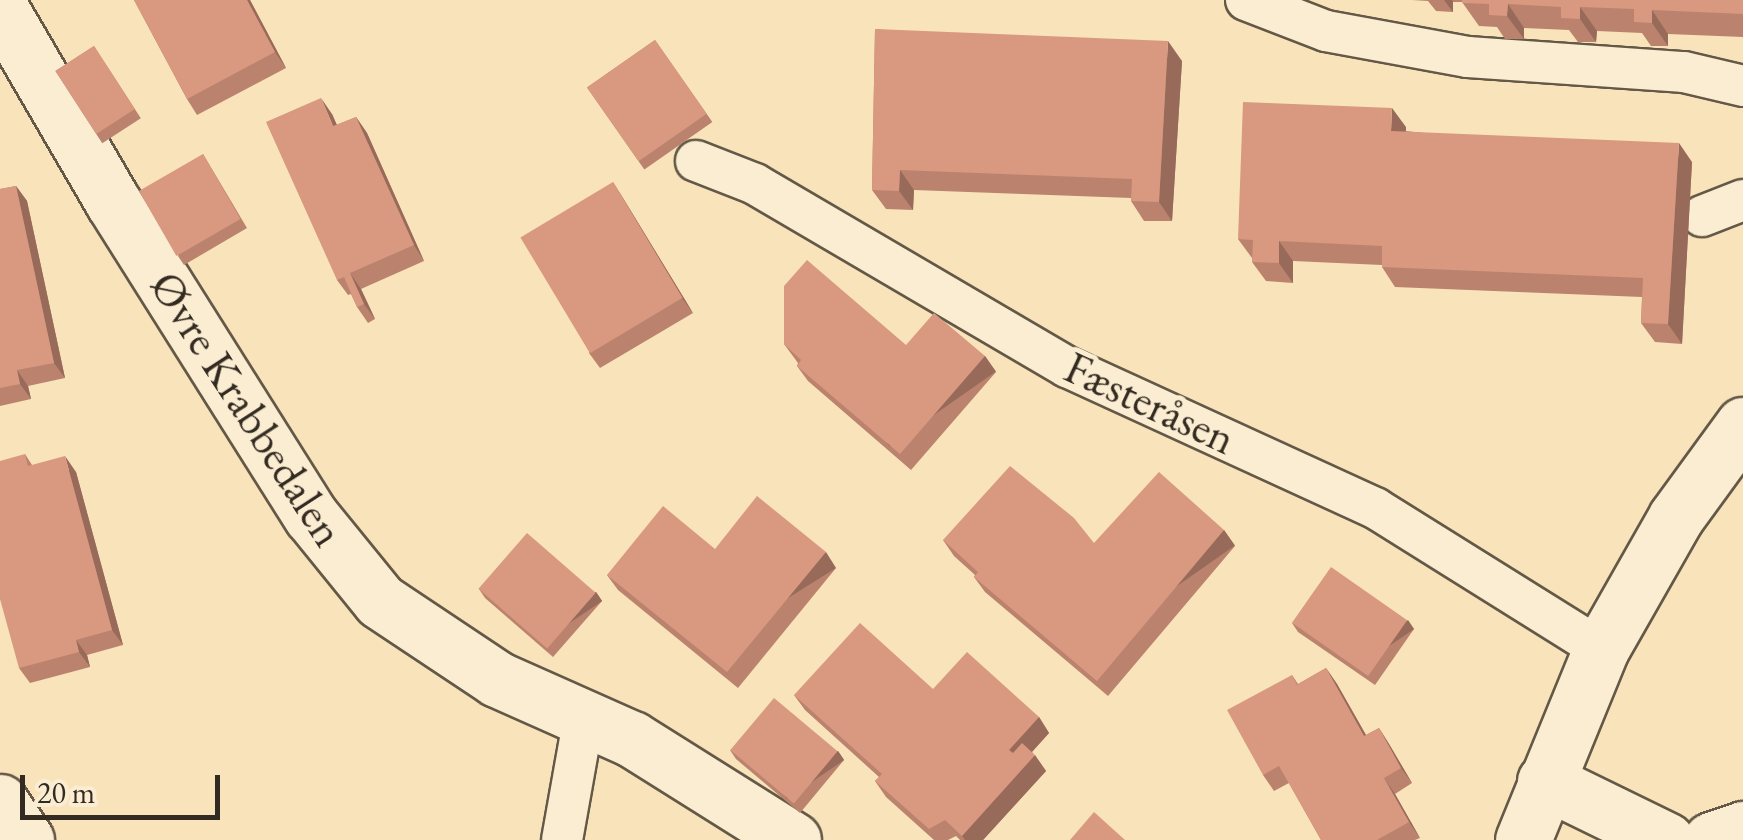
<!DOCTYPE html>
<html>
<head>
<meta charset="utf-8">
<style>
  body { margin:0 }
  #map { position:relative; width:1743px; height:840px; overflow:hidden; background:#f8e3ba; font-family:"EB Garamond",serif }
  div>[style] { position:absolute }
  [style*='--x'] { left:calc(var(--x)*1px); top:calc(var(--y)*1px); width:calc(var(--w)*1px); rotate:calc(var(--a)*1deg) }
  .roads { filter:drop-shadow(2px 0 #645847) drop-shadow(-2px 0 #645847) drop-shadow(0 2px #645847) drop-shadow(0 -2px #645847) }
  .lane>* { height:40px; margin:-20px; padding:0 20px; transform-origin:20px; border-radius:20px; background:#faedd2 }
  .street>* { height:55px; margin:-27.5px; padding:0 27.5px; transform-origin:27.5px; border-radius:27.5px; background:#faedd2 }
  .wall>* { inset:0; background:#bb836e; transform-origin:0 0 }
  .shaded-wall>* { inset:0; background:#986a5a; transform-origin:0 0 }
  .building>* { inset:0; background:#d99880; transform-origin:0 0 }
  span { translate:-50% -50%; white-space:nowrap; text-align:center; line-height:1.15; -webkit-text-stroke:10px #faedd2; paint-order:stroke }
  .street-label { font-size:45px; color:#332a21 }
  .scale { position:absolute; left:20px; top:775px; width:200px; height:45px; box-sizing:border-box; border:5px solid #332a21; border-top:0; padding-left:12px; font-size:30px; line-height:35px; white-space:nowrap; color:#332a21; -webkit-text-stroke:8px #faedd2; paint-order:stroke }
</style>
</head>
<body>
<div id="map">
  <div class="roads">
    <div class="lane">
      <i style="--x:1246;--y:0;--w:86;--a:21.2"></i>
      <i style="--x:1326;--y:31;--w:144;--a:10.4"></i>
      <i style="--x:1468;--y:57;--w:217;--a:4"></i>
      <i style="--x:1684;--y:72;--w:61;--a:13.3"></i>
      <i style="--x:696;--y:161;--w:63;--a:21.3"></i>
      <i style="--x:755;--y:184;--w:362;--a:30.4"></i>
      <i style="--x:1067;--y:367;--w:339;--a:24.6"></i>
      <i style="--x:1375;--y:508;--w:266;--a:32"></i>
      <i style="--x:1702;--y:216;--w:44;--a:-21.3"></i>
      <i style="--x:562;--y:840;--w:120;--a:-79.9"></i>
    </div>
    <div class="street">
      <i style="--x:0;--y:8;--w:225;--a:59.8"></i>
      <i style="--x:113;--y:202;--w:371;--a:57.8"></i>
      <i style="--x:311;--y:516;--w:109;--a:50.9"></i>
      <i style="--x:380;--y:601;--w:141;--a:33.7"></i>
      <i style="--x:497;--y:679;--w:148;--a:24"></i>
      <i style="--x:632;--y:739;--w:190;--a:32.1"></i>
      <i style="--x:1545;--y:781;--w:135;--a:26"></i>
      <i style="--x:0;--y:802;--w:46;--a:55.6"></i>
      <i style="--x:1523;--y:840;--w:206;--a:-67.8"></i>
      <i style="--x:1601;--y:649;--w:152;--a:-60.4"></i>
      <i style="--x:1676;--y:517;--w:114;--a:-53.9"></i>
      <i style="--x:1711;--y:840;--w:34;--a:-19"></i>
    </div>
  </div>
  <div class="wall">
    <i style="clip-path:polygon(134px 0,250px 0,286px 68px,197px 115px,187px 99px)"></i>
    <i style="clip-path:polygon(1412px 0,1743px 0,1743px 37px,1668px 34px,1668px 46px,1651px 46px,1642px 33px,1597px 31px,1596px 42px,1578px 42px,1569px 30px,1524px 28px,1524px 39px,1505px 39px,1497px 27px,1479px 26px,1462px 2px,1453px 2px,1453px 12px,1436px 11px,1428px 1px)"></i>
    <i style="clip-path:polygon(875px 29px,1182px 61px,1172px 221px,1144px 221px,1131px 201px,1131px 198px,914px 190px,913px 210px,886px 209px,872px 190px)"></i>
    <i style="left:655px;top:40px;width:100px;height:83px;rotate:55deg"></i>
    <i style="left:94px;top:46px;width:86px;height:46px;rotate:57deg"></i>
    <i style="clip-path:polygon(332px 114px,337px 125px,356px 117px,367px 133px,424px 261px,361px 289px,375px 319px,368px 323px,357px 307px,351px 294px,348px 295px,337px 280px)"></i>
    <i style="clip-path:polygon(1406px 127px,1406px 131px,1692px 162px,1682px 344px,1655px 342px,1641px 323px,1642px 297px,1395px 287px,1382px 267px,1382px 265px,1293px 261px,1293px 283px,1266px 281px,1252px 262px,1252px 258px,1238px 239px)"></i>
    <i style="clip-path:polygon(203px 154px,247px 228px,184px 265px,178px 256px)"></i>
    <i style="clip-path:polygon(613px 182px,693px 313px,600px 368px,589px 353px)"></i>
    <i style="clip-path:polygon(16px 186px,27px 201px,65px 378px,28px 386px,31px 399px,0 406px,0 189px)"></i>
    <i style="clip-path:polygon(784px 344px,906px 345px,985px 356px,996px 372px,911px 470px,808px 381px,797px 366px,798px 363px)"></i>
    <i style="clip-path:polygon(25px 454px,32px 465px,76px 472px,123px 645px,87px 655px,90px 667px,30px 683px,19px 668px)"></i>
    <i style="clip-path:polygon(1224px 530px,1235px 546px,1108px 696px,985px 592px,974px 577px,975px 575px,954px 556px,943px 540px,1094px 543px)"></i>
    <i style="clip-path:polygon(715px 549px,836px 568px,738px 688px,618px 590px,607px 575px)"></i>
    <i style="clip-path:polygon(479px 589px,596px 592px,602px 601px,553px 657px,485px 598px)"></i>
    <i style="clip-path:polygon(1292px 623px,1414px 629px,1375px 685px,1298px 632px)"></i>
    <i style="clip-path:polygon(1326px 668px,1337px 684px,1366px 735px,1379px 728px,1389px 744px,1412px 783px,1395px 794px,1420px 838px,1415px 840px,1321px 840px,1289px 783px,1274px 791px,1263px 775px,1292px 675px,1298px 684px)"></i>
    <i style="clip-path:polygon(933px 689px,1039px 717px,1049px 733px,1032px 752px,1046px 771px,983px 840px,960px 840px,956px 836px,948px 840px,934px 840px,886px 797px,875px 781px,879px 777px,805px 710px,794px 695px)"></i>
    <i style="clip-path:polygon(730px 750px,838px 751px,844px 760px,800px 813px,736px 759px)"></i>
  </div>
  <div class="shaded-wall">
    <i style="clip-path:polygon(247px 0,250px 0,286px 68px,275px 52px)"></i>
    <i style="clip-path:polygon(1444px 0,1452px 0,1453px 2px,1453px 12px)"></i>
    <i style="clip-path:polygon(1508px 4px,1524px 28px,1524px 39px,1507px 16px)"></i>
    <i style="clip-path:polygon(1580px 7px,1597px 31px,1596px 42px,1580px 19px)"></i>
    <i style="clip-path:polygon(1652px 10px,1668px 34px,1668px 46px,1652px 23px)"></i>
    <i style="clip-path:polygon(1168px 41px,1182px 61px,1172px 221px,1159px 202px)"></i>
    <i style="clip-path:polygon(321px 98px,332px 114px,344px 142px,333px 126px)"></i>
    <i style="clip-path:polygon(1392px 108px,1406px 127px,1405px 150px,1391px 131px)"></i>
    <i style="clip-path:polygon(356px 117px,367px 133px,424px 261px,414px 245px)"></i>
    <i style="clip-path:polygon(1679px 143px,1692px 162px,1682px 344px,1668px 324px)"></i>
    <i style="clip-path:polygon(900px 170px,914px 190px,913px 210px,899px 191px)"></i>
    <i style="clip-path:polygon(613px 182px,623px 198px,693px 313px,682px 298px)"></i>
    <i style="clip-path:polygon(16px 186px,27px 201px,65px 378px,54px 363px)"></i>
    <i style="clip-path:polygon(1279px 241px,1293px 261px,1293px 283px,1279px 263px)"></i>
    <i style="clip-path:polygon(350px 273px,361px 289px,375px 319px,364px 304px)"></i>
    <i style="left:985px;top:356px;width:19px;height:130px;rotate:55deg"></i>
    <i style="clip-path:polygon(17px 370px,28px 386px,31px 399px,20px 384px)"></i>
    <i style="clip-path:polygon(65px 456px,76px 472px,123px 645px,112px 630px)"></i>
    <i style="left:1224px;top:530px;width:19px;height:197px;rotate:55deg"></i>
    <i style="left:826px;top:552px;width:19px;height:156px;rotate:58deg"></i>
    <i style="left:596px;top:592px;width:11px;height:74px;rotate:56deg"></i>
    <i style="left:1408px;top:620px;width:11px;height:68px;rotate:56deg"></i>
    <i style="clip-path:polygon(76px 640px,87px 655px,90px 667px,79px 652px)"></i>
    <i style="clip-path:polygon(1326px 668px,1337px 684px,1375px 751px,1364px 736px)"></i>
    <i style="clip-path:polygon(1039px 717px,1049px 733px,1020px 765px,1009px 750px)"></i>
    <i style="clip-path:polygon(1379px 728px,1389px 744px,1412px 783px,1401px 768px)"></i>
    <i style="left:838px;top:751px;width:11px;height:69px;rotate:56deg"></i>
    <i style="clip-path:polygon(1035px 755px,1046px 771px,983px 840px,965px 840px,962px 836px)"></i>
    <i style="clip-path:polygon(1384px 778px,1395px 794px,1420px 838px,1409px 822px)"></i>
  </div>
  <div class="building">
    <i style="clip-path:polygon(134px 0,247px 0,275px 52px,187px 99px)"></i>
    <i style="clip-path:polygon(1462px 0,1743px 0,1743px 14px,1652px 10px,1652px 23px,1634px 22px,1634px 9px,1580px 7px,1580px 19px,1561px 18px,1561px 7px,1508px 4px,1507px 16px,1489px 15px,1489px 4px,1462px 3px)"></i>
    <i style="clip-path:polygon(875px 29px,1168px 41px,1159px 202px,1131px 201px,1132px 179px,900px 170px,899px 191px,872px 190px)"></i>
    <i style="left:655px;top:40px;width:90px;height:83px;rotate:55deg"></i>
    <i style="left:94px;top:46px;width:75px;height:46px;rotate:57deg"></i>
    <i style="clip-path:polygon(321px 98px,333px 126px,356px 117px,414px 245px,350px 273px,364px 304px,357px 307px,344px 277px,337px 280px,266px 122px)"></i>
    <i style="clip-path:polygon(1243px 102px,1392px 108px,1391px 131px,1679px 143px,1668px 324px,1641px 323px,1643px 278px,1382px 267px,1382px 246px,1279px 241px,1279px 263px,1252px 262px,1253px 240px,1238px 239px)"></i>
    <i style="left:203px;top:154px;width:75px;height:74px;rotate:60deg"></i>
    <i style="left:613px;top:182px;width:135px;height:108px;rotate:59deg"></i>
    <i style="clip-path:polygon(16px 186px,54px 363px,17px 370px,20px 384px,0 388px,0 189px)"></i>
    <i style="clip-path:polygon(807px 260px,906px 345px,934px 313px,985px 356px,900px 454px,797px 366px,801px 360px,784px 344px,784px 286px)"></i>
    <i style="clip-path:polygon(25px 454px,28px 466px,65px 456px,112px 630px,76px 640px,79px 652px,19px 668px,0 599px,0 461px)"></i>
    <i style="clip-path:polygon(1010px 466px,1074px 518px,1094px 543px,1159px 472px,1224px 530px,1097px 681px,974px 577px,978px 572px,943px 540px)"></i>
    <i style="clip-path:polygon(757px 496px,826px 552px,727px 672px,607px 575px,663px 506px,715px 549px)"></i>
    <i style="left:527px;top:533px;width:91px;height:74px;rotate:41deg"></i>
    <i style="left:1331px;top:567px;width:93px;height:68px;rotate:35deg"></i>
    <i style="clip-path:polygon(860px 623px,933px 689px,967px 652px,1039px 717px,1009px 750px,1013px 753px,1022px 743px,1035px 755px,962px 836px,945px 820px,929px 829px,875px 781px,882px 774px,794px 695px)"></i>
    <i style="clip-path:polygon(1326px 668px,1364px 736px,1379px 728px,1401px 768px,1384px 778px,1409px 822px,1377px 840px,1321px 840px,1279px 766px,1263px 775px,1227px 710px,1292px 675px,1297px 685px)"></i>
    <i style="left:774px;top:698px;width:83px;height:68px;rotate:40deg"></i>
    <i style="clip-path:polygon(1094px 812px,1125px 840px,1070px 840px)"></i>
  </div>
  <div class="street-label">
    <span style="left:1150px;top:403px;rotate:25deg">Fæsteråsen</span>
    <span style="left:247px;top:409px;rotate:57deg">Øvre Krabbedalen</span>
  </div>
  <div class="scale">20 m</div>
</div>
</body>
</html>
